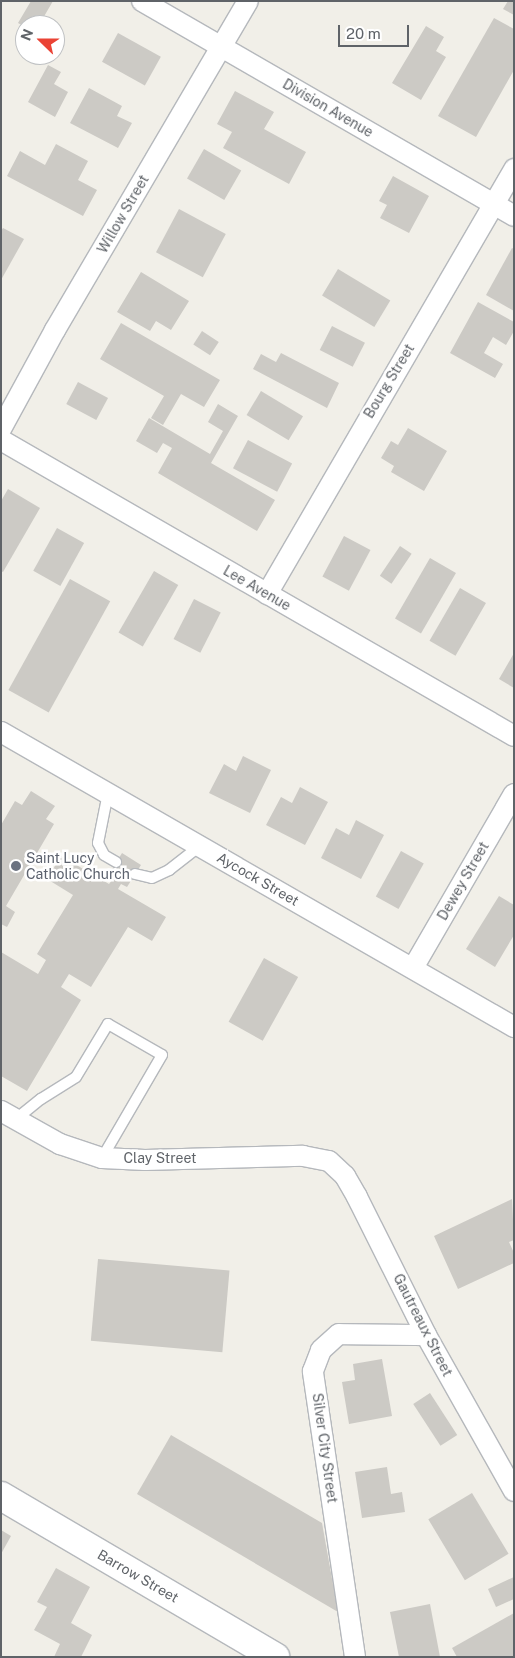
<!DOCTYPE html>
<html>
<head>
<meta charset="utf-8">
<style>
  body { margin:0 }
  #map { position:relative; width:515px; height:1658px; overflow:hidden; background:#f1efe8; font-family:"Public Sans",sans-serif }
  div>[style] { position:absolute }
  [style*='--x'] { left:calc(var(--x)*1px); top:calc(var(--y)*1px); width:calc(var(--w)*1px); rotate:calc(var(--a)*1deg) }
  .building>* { inset:0; background:#cccac5; transform-origin:0 0 }
  .roads { filter:drop-shadow(1px 0 #b5b8bc) drop-shadow(-1px 0 #b5b8bc) drop-shadow(0 1px #b5b8bc) drop-shadow(0 -1px #b5b8bc) }
  .service>* { height:10px; margin:-5px; padding:0 5px; transform-origin:5px; border-radius:5px; background:#fff }
  .minor>* { height:20px; margin:-10px; padding:0 10px; transform-origin:10px; border-radius:10px; background:#fff }
  .secondary>* { height:28px; margin:-14px; padding:0 14px; transform-origin:14px; border-radius:14px; background:#fff }
  .dots>* { width:14px; height:14px; translate:-50% -50%; box-sizing:border-box; border:2px solid #fff; border-radius:50% }
  span { translate:-50% -50%; white-space:nowrap; text-align:center; line-height:1.15; -webkit-text-stroke:5px #fff; paint-order:stroke }
  .street-label { font-size:14px; color:#5f6368 }
  .worship-label { font-size:14px; color:#5b616d }
  .left { translate:0 -50%; text-align:left }
  .frame { position:absolute; inset:0; border:2px solid #5f6368; pointer-events:none }
  .north { position:absolute; left:15px; top:15px; width:50px; height:50px; box-sizing:border-box; background:#fff; border:1px solid #bfc1c3; border-radius:50%; rotate:292deg; font-size:14px; font-weight:700; line-height:20px; text-align:center; color:#5f6368 }
  .north::after { content:''; display:block; margin:auto; width:18px; height:22px; background:#ea4335; clip-path:polygon(50% 0,100% 100%,50% 72%,0 100%) }
  .scale { position:absolute; left:338px; top:25px; width:71px; height:22px; box-sizing:border-box; border:2px solid #5f6368; border-top:0; padding-left:6px; font-size:15px; line-height:18px; white-space:nowrap; color:#5f6368; -webkit-text-stroke:4px #fff; paint-order:stroke }
</style>
</head>
<body>
<div id="map">
  <div class="building">
    <i style="clip-path:polygon(31px 1px,53px 1px,39px 25px,25px 25px,25px 27px,18px 23px)"></i>
    <i style="clip-path:polygon(508px 1px,514px 1px,514px 15px,503px 9px)"></i>
    <i style="clip-path:polygon(494px 18px,514px 29px,514px 70px,476px 137px,438px 116px)"></i>
    <i style="clip-path:polygon(426px 26px,444px 37px,436px 51px,446px 57px,421px 100px,392px 83px)"></i>
    <i style="left:118px;top:33px;width:49px;height:33px;rotate:29deg"></i>
    <i style="clip-path:polygon(48px 65px,61px 72px,54px 84px,68px 92px,55px 117px,28px 102px)"></i>
    <i style="clip-path:polygon(89px 88px,122px 106px,117px 116px,132px 123px,118px 148px,70px 123px)"></i>
    <i style="clip-path:polygon(235px 91px,274px 112px,264px 129px,306px 152px,289px 184px,223px 148px,232px 132px,217px 124px)"></i>
    <i style="clip-path:polygon(56px 144px,88px 161px,78px 180px,97px 190px,83px 216px,7px 176px,20px 151px,45px 165px)"></i>
    <i style="left:204px;top:149px;width:43px;height:34px;rotate:30deg"></i>
    <i style="clip-path:polygon(393px 176px,429px 196px,409px 233px,380px 218px,387px 205px,379px 201px)"></i>
    <i style="left:179px;top:209px;width:53px;height:49px;rotate:28deg"></i>
    <i style="clip-path:polygon(3px 228px,24px 239px,1px 280px,1px 231px)"></i>
    <i style="clip-path:polygon(512px 248px,514px 249px,514px 311px,486px 295px)"></i>
    <i style="left:338px;top:269px;width:61px;height:31px;rotate:31deg"></i>
    <i style="clip-path:polygon(141px 272px,189px 301px,171px 330px,156px 321px,150px 331px,117px 312px)"></i>
    <i style="clip-path:polygon(478px 302px,514px 322px,514px 331px,506px 345px,493px 337px,484px 353px,503px 364px,495px 378px,450px 353px)"></i>
    <i style="clip-path:polygon(121px 323px,220px 380px,204px 407px,181px 394px,163px 425px,151px 418px,164px 396px,100px 359px)"></i>
    <i style="left:332px;top:326px;width:37px;height:27px;rotate:27deg"></i>
    <i style="left:202px;top:331px;width:20px;height:16px;rotate:33deg"></i>
    <i style="clip-path:polygon(281px 353px,339px 383px,327px 408px,253px 369px,261px 354px,276px 362px)"></i>
    <i style="left:78px;top:382px;width:34px;height:25px;rotate:28deg"></i>
    <i style="left:261px;top:391px;width:49px;height:28px;rotate:31deg"></i>
    <i style="clip-path:polygon(218px 404px,238px 416px,211px 463px,275px 500px,257px 531px,158px 473px,172px 448px,163px 443px,157px 453px,136px 441px,149px 418px,210px 454px,223px 431px,208px 422px)"></i>
    <i style="clip-path:polygon(408px 428px,447px 451px,424px 491px,391px 472px,394px 466px,381px 458px,391px 441px,398px 445px)"></i>
    <i style="left:248px;top:440px;width:50px;height:32px;rotate:28deg"></i>
    <i style="clip-path:polygon(8px 489px,40px 508px,3px 572px,1px 571px,1px 501px)"></i>
    <i style="left:57px;top:528px;width:31px;height:49px;rotate:29deg"></i>
    <i style="left:344px;top:536px;width:30px;height:46px;rotate:28deg"></i>
    <i style="left:400px;top:546px;width:14px;height:36px;rotate:34deg"></i>
    <i style="left:430px;top:558px;width:30px;height:70px;rotate:30deg"></i>
    <i style="left:154px;top:571px;width:28px;height:71px;rotate:30deg"></i>
    <i style="left:70px;top:579px;width:46px;height:127px;rotate:29deg"></i>
    <i style="left:460px;top:588px;width:30px;height:61px;rotate:30deg"></i>
    <i style="left:194px;top:599px;width:30px;height:45px;rotate:27deg"></i>
    <i style="clip-path:polygon(514px 653px,514px 688px,499px 679px)"></i>
    <i style="clip-path:polygon(243px 756px,271px 770px,250px 813px,209px 793px,224px 764px,236px 771px)"></i>
    <i style="clip-path:polygon(300px 787px,328px 802px,305px 845px,266px 825px,281px 797px,292px 803px)"></i>
    <i style="clip-path:polygon(31px 791px,55px 806px,46px 819px,54px 824px,6px 906px,15px 912px,7px 927px,1px 924px,1px 825px,15px 801px,22px 805px)"></i>
    <i style="clip-path:polygon(356px 820px,384px 835px,361px 879px,321px 858px,336px 828px,349px 835px)"></i>
    <i style="left:401px;top:851px;width:26px;height:52px;rotate:29deg"></i>
    <i style="clip-path:polygon(122px 853px,141px 865px,127px 887px,121px 884px,118px 889px,166px 917px,152px 941px,128px 927px,91px 987px,69px 974px,61px 987px,81px 1000px,27px 1091px,1px 1076px,1px 952px,38px 974px,46px 960px,37px 954px,73px 895px,47px 879px,61px 856px,109px 884px,113px 879px,108px 876px)"></i>
    <i style="clip-path:polygon(499px 896px,514px 905px,514px 935px,495px 967px,466px 949px)"></i>
    <i style="left:264px;top:958px;width:39px;height:73px;rotate:29deg"></i>
    <i style="clip-path:polygon(512px 1199px,514px 1240px,509px 1242px,514px 1253px,514px 1263px,458px 1289px,434px 1236px)"></i>
    <i style="left:98px;top:1259px;width:132px;height:82px;rotate:5deg"></i>
    <i style="clip-path:polygon(382px 1359px,392px 1416px,349px 1424px,342px 1382px,355px 1380px,353px 1364px)"></i>
    <i style="left:430px;top:1393px;width:50px;height:20px;rotate:57deg"></i>
    <i style="clip-path:polygon(171px 1435px,322px 1523px,338px 1612px,137px 1494px)"></i>
    <i style="clip-path:polygon(387px 1467px,391px 1494px,402px 1492px,405px 1512px,362px 1518px,355px 1472px)"></i>
    <i style="left:472px;top:1493px;width:71px;height:51px;rotate:59deg"></i>
    <i style="clip-path:polygon(1px 1530px,11px 1536px,1px 1554px)"></i>
    <i style="clip-path:polygon(56px 1568px,90px 1587px,71px 1623px,92px 1635px,81px 1657px,54px 1657px,60px 1644px,34px 1630px,47px 1607px,37px 1602px)"></i>
    <i style="clip-path:polygon(514px 1577px,514px 1599px,496px 1607px,488px 1589px)"></i>
    <i style="clip-path:polygon(430px 1604px,440px 1657px,399px 1657px,390px 1612px)"></i>
    <i style="clip-path:polygon(514px 1613px,514px 1657px,457px 1657px,452px 1648px)"></i>
  </div>
  <div class="roads">
    <div class="service">
      <i style="--x:108;--y:793;--w:51;--a:101.3"></i>
      <i style="--x:98;--y:843;--w:13;--a:63"></i>
      <i style="--x:104;--y:855;--w:14;--a:30"></i>
      <i style="--x:135;--y:874;--w:17;--a:13"></i>
      <i style="--x:152;--y:878;--w:19;--a:-25"></i>
      <i style="--x:169;--y:870;--w:39;--a:-38"></i>
      <i style="--x:16;--y:1119;--w:32;--a:-39"></i>
      <i style="--x:41;--y:1099;--w:41;--a:-32.2"></i>
      <i style="--x:76;--y:1077;--w:62;--a:-58.9"></i>
      <i style="--x:108;--y:1024;--w:62;--a:29.9"></i>
      <i style="--x:162;--y:1055;--w:119;--a:120.2"></i>
    </div>
    <div class="minor">
      <i style="--x:142;--y:1;--w:430;--a:30"></i>
      <i style="--x:1;--y:429;--w:113;--a:-61.4"></i>
      <i style="--x:55;--y:330;--w:381;--a:-59.6"></i>
      <i style="--x:1;--y:440;--w:592;--a:29.98"></i>
      <i style="--x:267;--y:594;--w:492;--a:-59.8"></i>
      <i style="--x:1;--y:732;--w:592;--a:29.9"></i>
      <i style="--x:413;--y:968;--w:201;--a:-59.9"></i>
      <i style="--x:1;--y:1111;--w:68;--a:29.2"></i>
      <i style="--x:60;--y:1144;--w:44;--a:18.4"></i>
      <i style="--x:102;--y:1158;--w:43;--a:2.7"></i>
      <i style="--x:145;--y:1160;--w:158;--a:-1.5"></i>
      <i style="--x:303;--y:1156;--w:26;--a:11"></i>
      <i style="--x:329;--y:1161;--w:22;--a:43"></i>
      <i style="--x:345;--y:1176;--w:24;--a:60"></i>
      <i style="--x:357;--y:1197;--w:154;--a:63.4"></i>
      <i style="--x:426;--y:1335;--w:179;--a:60.6"></i>
      <i style="--x:355;--y:1657;--w:289;--a:-98.4"></i>
      <i style="--x:313;--y:1371;--w:22;--a:-69"></i>
      <i style="--x:321;--y:1350;--w:24;--a:-42"></i>
      <i style="--x:339;--y:1334;--w:87;--a:0.7"></i>
    </div>
    <div class="secondary">
      <i style="--x:1;--y:1496;--w:318;--a:30.4"></i>
    </div>
  </div>
  <div class="dots">
    <i style="left:16px;top:866px;background:#6b7280"></i>
  </div>
  <div class="street-label">
    <span style="left:328px;top:108px;rotate:30deg">Division Avenue</span>
    <span style="left:123px;top:214px;rotate:-60deg">Willow Street</span>
    <span style="left:389px;top:381px;rotate:-59deg">Bourg Street</span>
    <span style="left:257px;top:588px;rotate:30deg">Lee Avenue</span>
    <span style="left:258px;top:879px;rotate:30deg">Aycock Street</span>
    <span style="left:463px;top:881px;rotate:-60deg">Dewey Street</span>
    <span style="left:160px;top:1158px">Clay Street</span>
    <span style="left:423px;top:1325px;rotate:63deg">Gautreaux Street</span>
    <span style="left:325px;top:1448px;rotate:82deg">Silver City Street</span>
    <span style="left:138px;top:1576px;rotate:30deg">Barrow Street</span>
  </div>
  <div class="worship-label">
    <span class="left" style="left:26px;top:866px">Saint Lucy<br>Catholic Church</span>
  </div>
  <div class="frame"></div>
  <div class="north">N</div>
  <div class="scale">20 m</div>
</div>
</body>
</html>
